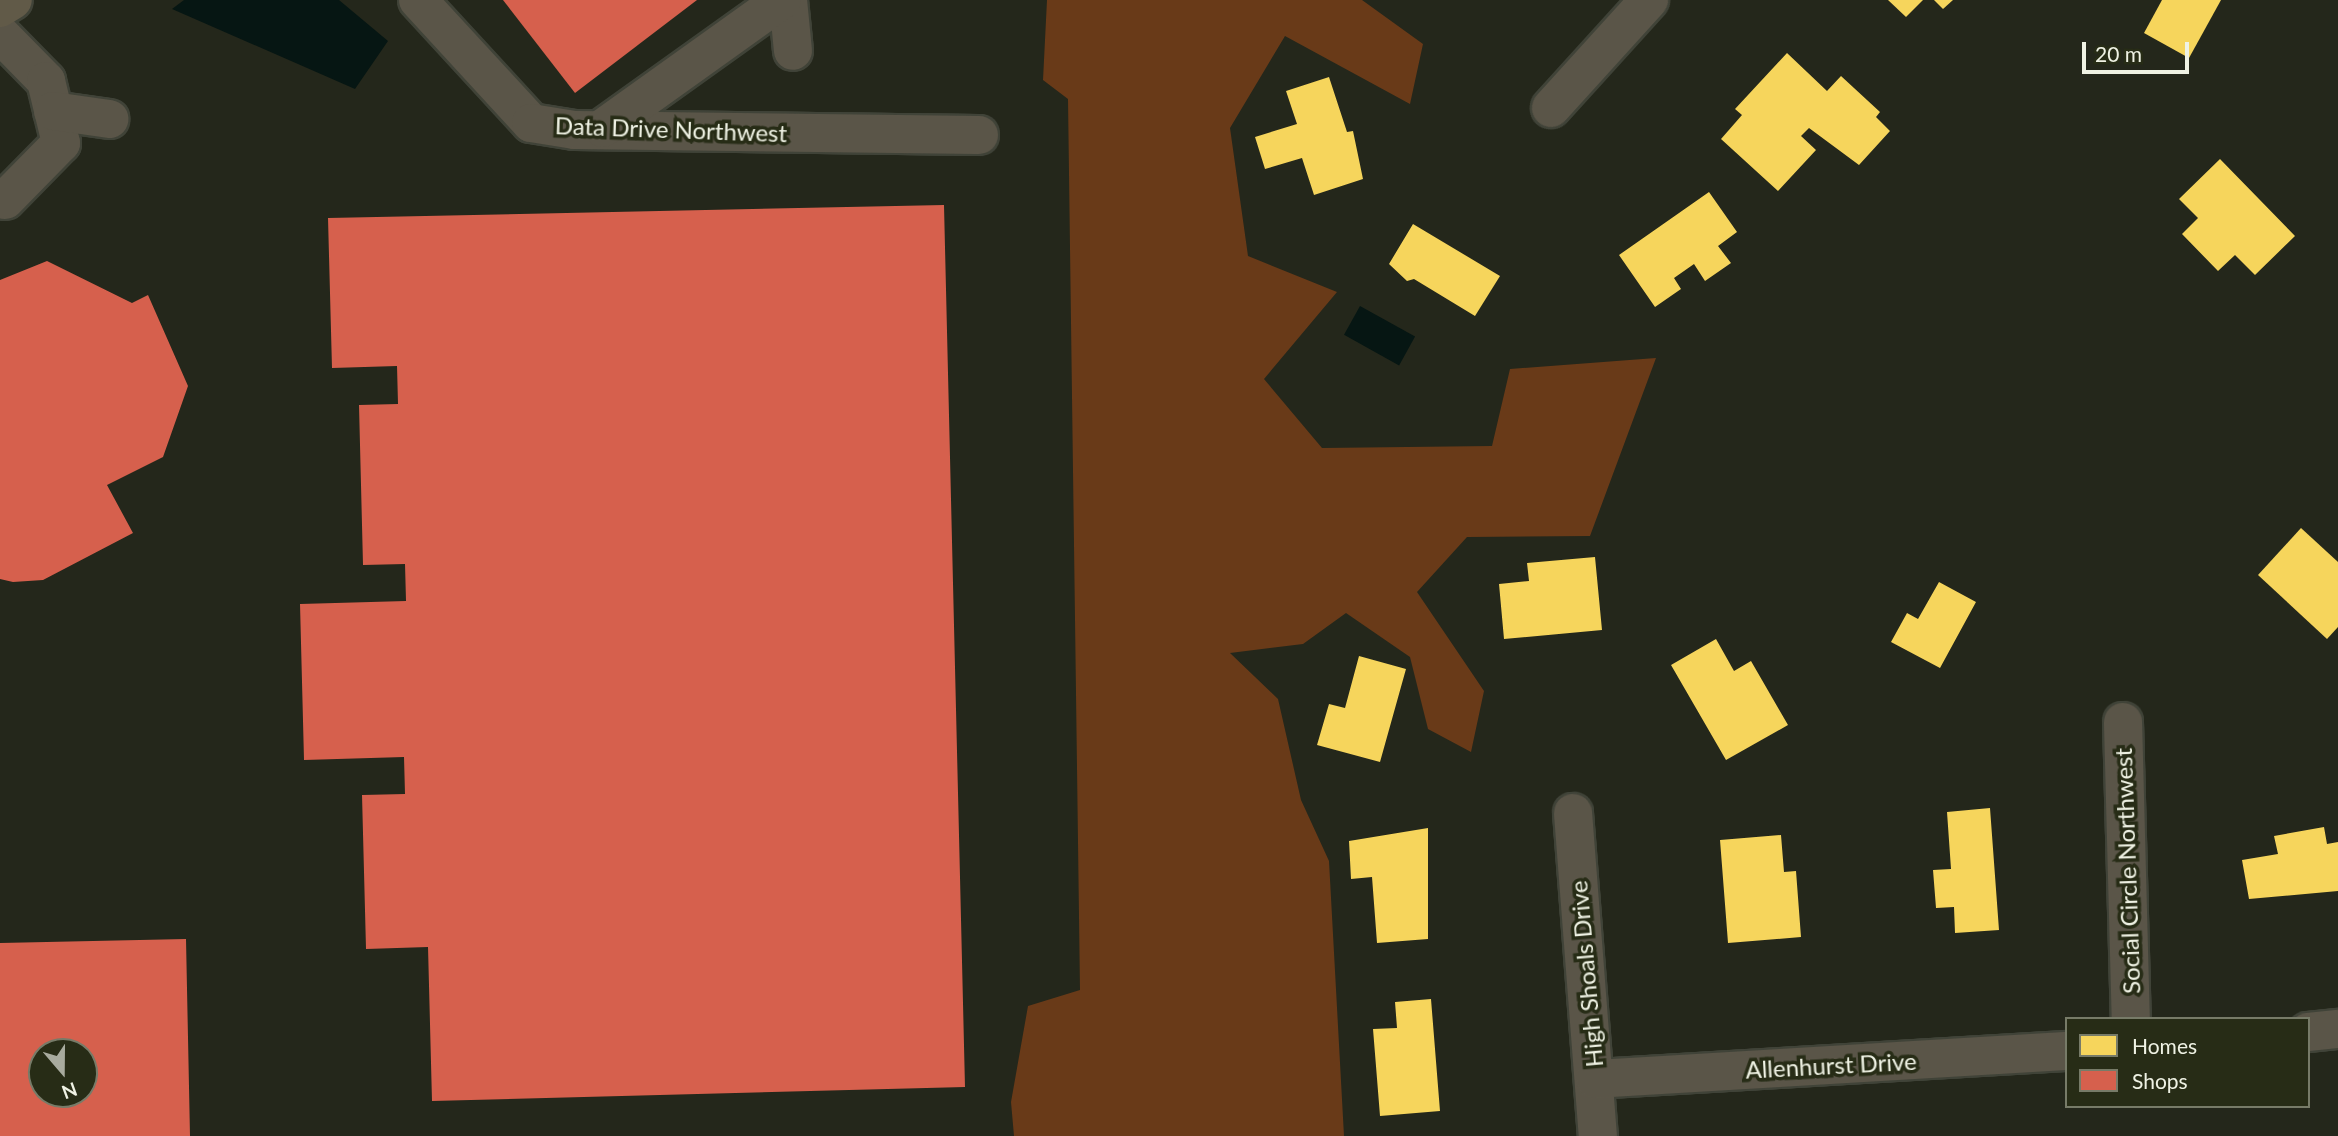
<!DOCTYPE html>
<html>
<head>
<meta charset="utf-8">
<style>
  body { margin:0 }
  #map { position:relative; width:2338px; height:1136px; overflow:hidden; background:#24271b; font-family:Lato,sans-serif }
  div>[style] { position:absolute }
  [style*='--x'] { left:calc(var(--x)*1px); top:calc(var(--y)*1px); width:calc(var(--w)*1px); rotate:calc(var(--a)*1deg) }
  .green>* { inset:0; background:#693a18 }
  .water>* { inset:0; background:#061613; transform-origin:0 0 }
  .homes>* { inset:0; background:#f6d55c }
  .shops>* { inset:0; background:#d6604d }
  .roads { filter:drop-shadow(2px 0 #404338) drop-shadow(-2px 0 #404338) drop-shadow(0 2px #404338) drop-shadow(0 -2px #404338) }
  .minor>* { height:38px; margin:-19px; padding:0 19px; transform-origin:19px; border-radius:19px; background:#5a5548 }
  .major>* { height:38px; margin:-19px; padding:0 19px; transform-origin:19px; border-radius:19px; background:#615a48 }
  span { translate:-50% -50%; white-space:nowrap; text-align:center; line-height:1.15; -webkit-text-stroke:7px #272c16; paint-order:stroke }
  .street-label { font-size:24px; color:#eff2e4 }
  .legend { position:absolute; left:2065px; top:1017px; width:245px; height:91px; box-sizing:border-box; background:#272c16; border:2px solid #777b68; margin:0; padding:9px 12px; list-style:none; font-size:21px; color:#eff2e4 }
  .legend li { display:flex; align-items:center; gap:14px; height:35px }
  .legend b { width:35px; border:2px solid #777b68 }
  .north { position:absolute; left:28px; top:1038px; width:70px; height:70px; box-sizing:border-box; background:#272c16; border:2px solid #777b68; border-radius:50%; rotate:160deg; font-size:19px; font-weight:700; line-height:28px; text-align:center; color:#eff2e4 }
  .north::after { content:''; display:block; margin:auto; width:24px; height:32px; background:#a8ab9e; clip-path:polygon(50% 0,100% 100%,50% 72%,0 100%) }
  .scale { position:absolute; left:2082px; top:42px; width:107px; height:32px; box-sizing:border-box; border:4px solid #eff2e4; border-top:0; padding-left:9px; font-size:21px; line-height:24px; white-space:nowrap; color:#eff2e4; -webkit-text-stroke:5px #272c16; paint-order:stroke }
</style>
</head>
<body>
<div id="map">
  <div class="green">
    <i style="clip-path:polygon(1047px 0,1362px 0,1423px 44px,1410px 104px,1285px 36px,1230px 128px,1248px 256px,1337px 292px,1264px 379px,1322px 448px,1492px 446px,1510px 369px,1656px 358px,1590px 536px,1467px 537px,1417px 592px,1484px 691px,1471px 752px,1428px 729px,1410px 657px,1346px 613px,1303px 644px,1230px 653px,1278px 699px,1301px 800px,1329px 861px,1344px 1136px,1014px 1136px,1011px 1102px,1028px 1006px,1080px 990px,1068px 99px,1043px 80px)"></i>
  </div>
  <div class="water">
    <i style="clip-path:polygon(184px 0,339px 0,388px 41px,355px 89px,172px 9px)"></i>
    <i style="left:1360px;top:306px;width:63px;height:33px;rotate:29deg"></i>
  </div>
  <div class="homes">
    <i style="clip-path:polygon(1888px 0,1923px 0,1906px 17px)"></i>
    <i style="clip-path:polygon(1934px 0,1953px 0,1943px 9px)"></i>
    <i style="clip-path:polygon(2162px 0,2221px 0,2189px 58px,2144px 33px)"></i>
    <i style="clip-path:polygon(1787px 53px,1827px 91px,1841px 76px,1880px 112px,1876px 117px,1890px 131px,1859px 165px,1809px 128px,1801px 136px,1816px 150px,1778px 191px,1721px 139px,1742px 115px,1735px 109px)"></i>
    <i style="clip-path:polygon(1329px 77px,1347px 132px,1353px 131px,1363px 179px,1314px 195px,1302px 158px,1265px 169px,1255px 137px,1297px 124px,1286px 91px)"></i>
    <i style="clip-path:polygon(2220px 159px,2295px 236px,2255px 275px,2235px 255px,2218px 271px,2182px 234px,2198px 218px,2179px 199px)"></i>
    <i style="clip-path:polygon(1709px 192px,1737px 232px,1718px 246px,1731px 263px,1705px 281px,1694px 264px,1674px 278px,1681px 289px,1655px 307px,1619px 255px)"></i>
    <i style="clip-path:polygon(1413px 224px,1500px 276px,1475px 316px,1414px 279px,1407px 281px,1389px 264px)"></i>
    <i style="clip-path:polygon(2301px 528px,2338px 562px,2338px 627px,2327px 639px,2258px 575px)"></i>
    <i style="clip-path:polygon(1595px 557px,1602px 630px,1504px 639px,1499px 584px,1529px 581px,1527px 563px)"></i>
    <i style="clip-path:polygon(1939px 582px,1976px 602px,1940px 668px,1891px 642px,1907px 613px,1918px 619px)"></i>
    <i style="clip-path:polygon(1716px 639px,1734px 671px,1751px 661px,1788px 725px,1726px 760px,1671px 665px)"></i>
    <i style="clip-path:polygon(1359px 656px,1406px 669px,1380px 762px,1317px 745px,1329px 704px,1345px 708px)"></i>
    <i style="clip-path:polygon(1990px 808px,1999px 930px,1955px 933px,1954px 907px,1936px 908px,1933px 870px,1951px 869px,1947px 812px)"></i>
    <i style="clip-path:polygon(2324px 827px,2327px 844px,2338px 842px,2338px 891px,2249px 899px,2242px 860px,2278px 854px,2274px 836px)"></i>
    <i style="clip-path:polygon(1428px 828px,1428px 939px,1377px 943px,1372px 877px,1351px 879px,1349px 841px)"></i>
    <i style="clip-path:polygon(1781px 835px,1784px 872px,1796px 871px,1801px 937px,1728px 943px,1720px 840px)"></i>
    <i style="clip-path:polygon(1431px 999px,1440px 1111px,1380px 1116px,1373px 1029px,1397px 1028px,1395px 1002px)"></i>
  </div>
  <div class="shops">
    <i style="clip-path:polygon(503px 0,697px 0,575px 93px)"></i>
    <i style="clip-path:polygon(944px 205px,965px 1087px,432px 1101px,428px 947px,366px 949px,362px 795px,405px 794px,404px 757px,304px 760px,300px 604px,406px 601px,405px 564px,363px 565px,359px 405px,398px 404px,397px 366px,332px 368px,328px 218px)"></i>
    <i style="clip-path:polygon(47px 261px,132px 303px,148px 295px,188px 386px,163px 457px,107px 485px,133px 533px,43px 580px,13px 582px,0 579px,0 280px)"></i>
    <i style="clip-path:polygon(evenodd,186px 939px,190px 1136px,0 1136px,0 943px,186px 939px,42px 1052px,84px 1052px,84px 1094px,42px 1094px,42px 1052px)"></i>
  </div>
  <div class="roads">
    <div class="minor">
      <i style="--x:418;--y:0;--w:167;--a:47.4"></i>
      <i style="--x:531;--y:123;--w:44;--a:9.2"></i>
      <i style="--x:574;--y:130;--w:405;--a:0.7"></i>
      <i style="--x:788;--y:0;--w:51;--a:84.4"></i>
      <i style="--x:0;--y:34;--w:66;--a:45.6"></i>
      <i style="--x:46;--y:81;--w:64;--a:76.4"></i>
      <i style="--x:61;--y:143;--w:80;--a:134.5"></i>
      <i style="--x:1551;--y:108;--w:146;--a:-47.8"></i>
      <i style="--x:53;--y:111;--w:57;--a:8.1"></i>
      <i style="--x:603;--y:128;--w:220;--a:-35.6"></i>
      <i style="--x:2123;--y:722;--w:297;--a:88.5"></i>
      <i style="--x:1573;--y:813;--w:324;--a:85.6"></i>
      <i style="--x:2308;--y:1032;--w:30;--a:-6"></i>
      <i style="--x:1595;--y:1079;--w:473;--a:-3.4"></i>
    </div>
    <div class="major">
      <i style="--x:0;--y:8;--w:15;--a:-32"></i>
    </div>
  </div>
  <div class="street-label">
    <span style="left:671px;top:129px;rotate:2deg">Data Drive Northwest</span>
    <span style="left:2127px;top:871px;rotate:-92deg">Social Circle Northwest</span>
    <span style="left:1586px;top:974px;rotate:-95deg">High Shoals Drive</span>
    <span style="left:1831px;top:1065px;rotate:-3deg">Allenhurst Drive</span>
  </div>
  <ul class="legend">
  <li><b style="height:19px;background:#f6d55c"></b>Homes</li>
  <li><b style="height:19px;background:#d6604d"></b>Shops</li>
  </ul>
  <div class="north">N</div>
  <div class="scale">20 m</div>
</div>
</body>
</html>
